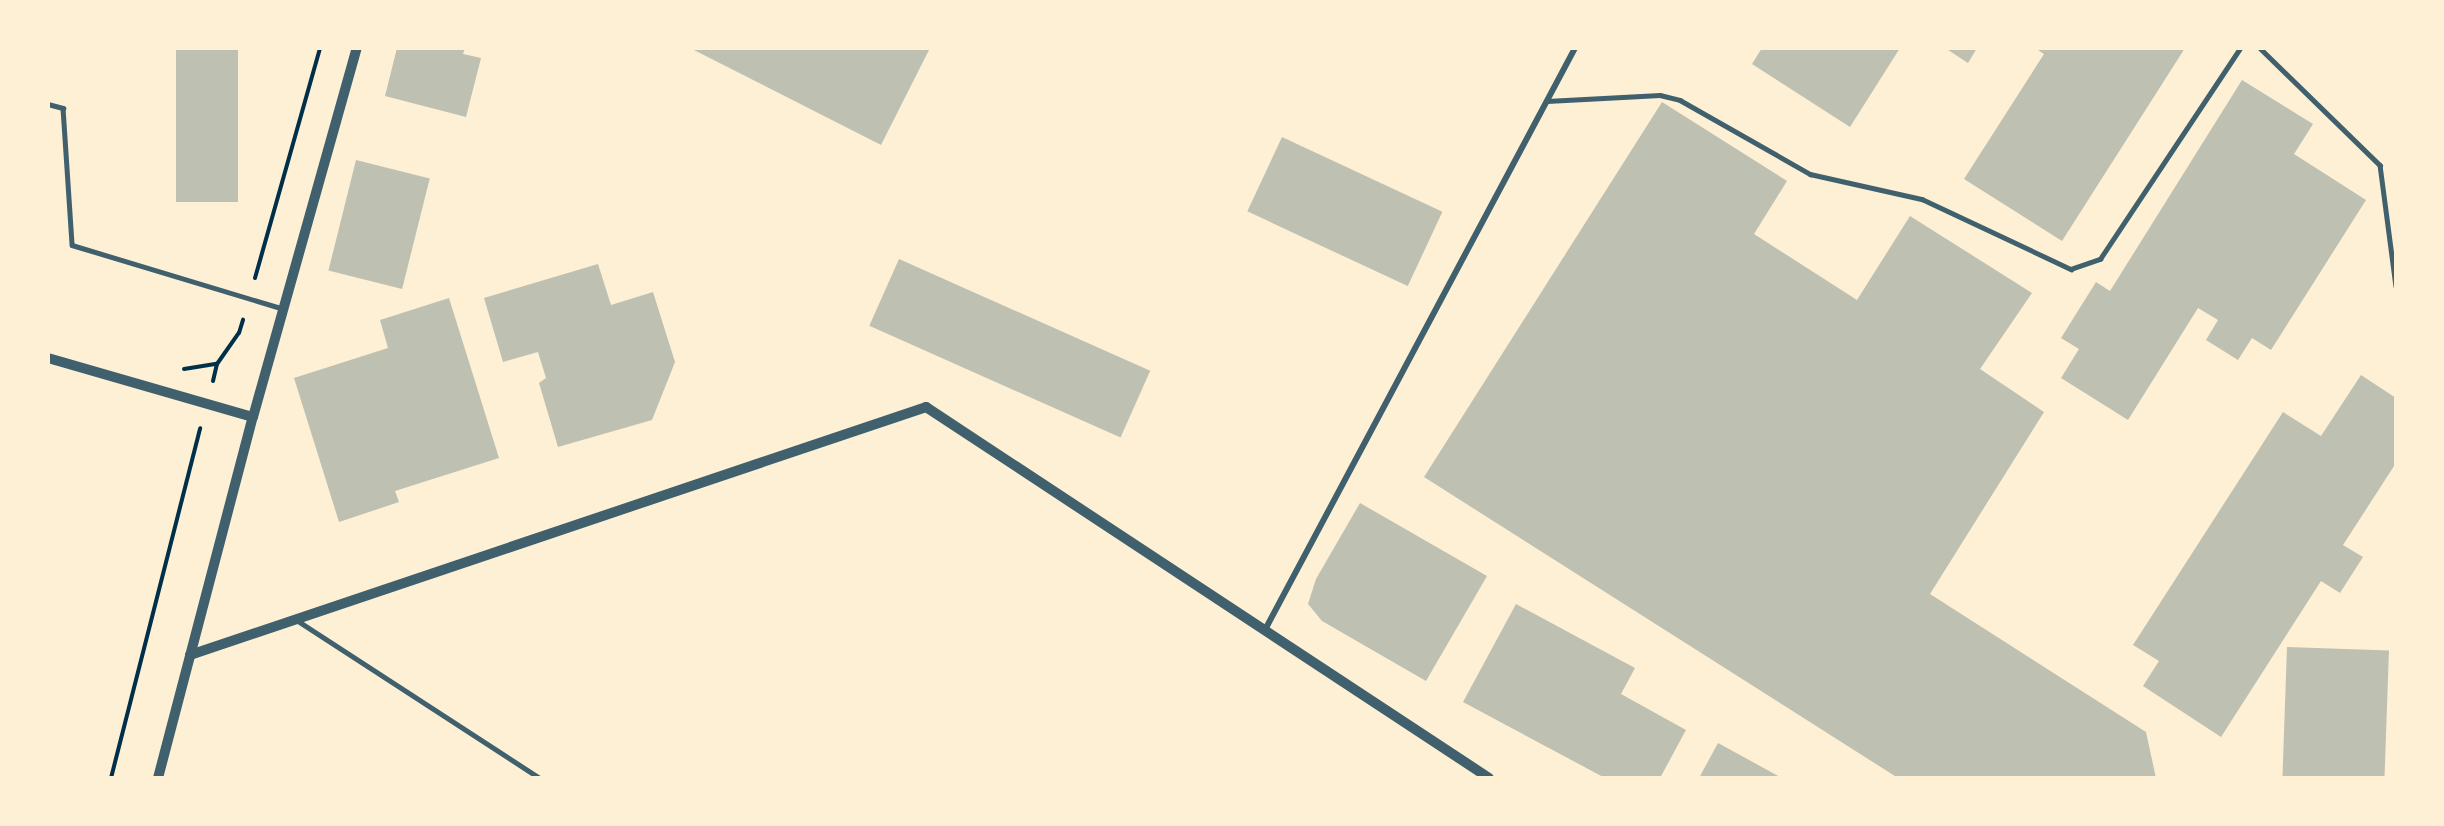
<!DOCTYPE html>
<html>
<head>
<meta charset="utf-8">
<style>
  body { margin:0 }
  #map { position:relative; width:2444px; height:826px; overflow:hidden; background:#fdf0d5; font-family:Raleway,sans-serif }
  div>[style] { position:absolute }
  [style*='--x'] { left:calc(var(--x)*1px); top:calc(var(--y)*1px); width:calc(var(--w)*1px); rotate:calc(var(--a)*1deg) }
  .building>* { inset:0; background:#bec0b2; transform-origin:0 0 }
  .path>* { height:4px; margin:-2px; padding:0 2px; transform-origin:2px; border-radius:2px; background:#003049 }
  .service>* { height:4.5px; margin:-2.25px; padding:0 2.25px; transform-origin:2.25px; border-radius:2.25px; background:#3f606c }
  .minor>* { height:6px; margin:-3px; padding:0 3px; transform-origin:3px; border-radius:3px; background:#3f606c }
  .tertiary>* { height:10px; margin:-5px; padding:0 5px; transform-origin:5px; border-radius:5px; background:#3f606c }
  span { translate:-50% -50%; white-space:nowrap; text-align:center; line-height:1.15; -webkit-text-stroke:6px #fdf0d5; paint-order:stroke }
  .frame { position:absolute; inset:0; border:50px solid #fdf0d5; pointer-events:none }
</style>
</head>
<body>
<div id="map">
  <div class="building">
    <i style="left:176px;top:48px;width:62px;height:154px"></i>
    <i style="clip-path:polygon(397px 48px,465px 48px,463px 54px,481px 58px,466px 117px,385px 96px)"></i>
    <i style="clip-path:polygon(690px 48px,930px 48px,881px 145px)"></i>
    <i style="clip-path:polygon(1762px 48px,1900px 48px,1850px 127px,1752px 64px)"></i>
    <i style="clip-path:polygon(1945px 48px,1977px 48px,1968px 63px)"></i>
    <i style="clip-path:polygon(2035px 48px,2185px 48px,2062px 241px,1964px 179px,2044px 54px)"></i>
    <i style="clip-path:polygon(2242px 80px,2313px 124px,2294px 154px,2366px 200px,2271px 350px,2252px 338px,2238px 360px,2206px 340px,2218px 320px,2198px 308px,2128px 420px,2061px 378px,2079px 349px,2061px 338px,2096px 282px,2110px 291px)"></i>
    <i style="clip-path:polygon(1662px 102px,1787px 181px,1754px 234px,1857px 300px,1910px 216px,2032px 293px,1980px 369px,2044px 412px,1930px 594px,2146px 732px,2156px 778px,1898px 778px,1424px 477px)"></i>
    <i style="left:1282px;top:137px;width:177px;height:82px;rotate:25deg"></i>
    <i style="left:356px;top:160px;width:76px;height:114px;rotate:14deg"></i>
    <i style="left:899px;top:259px;width:275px;height:73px;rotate:24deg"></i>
    <i style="clip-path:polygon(598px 264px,611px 305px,653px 292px,675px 362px,652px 420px,558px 447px,539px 383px,546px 378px,538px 352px,503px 362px,484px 298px)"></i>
    <i style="clip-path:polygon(449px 298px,499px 458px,395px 491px,399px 502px,339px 522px,294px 378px,388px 348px,380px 320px)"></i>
    <i style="clip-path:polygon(2361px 375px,2396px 398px,2396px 463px,2343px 545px,2363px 557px,2340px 593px,2321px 581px,2221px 737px,2143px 686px,2159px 661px,2133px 645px,2283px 412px,2321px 436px)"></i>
    <i style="clip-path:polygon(1360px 503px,1487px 576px,1426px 681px,1322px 621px,1308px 604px,1316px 579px)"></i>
    <i style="clip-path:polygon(1516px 604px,1635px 668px,1621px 694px,1686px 730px,1660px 778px,1605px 778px,1463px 702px)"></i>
    <i style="left:2287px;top:647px;width:102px;height:131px;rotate:2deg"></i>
    <i style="clip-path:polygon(1718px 743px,1782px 778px,1699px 778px)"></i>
  </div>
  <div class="path">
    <i style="--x:255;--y:278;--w:239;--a:-74.2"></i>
    <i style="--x:184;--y:369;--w:33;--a:-9"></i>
    <i style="--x:217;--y:364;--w:38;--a:-55"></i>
    <i style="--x:239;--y:333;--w:14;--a:-73"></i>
    <i style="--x:213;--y:381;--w:17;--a:-77"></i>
    <i style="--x:111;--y:778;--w:361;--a:-75.7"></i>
  </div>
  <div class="service">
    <i style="--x:2260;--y:48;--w:168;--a:44.3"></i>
    <i style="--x:2380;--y:165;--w:122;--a:82.5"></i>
    <i style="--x:1547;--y:101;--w:113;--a:-3"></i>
    <i style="--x:1660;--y:95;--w:21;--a:14"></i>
    <i style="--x:1680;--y:100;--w:150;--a:29.6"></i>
    <i style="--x:1810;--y:174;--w:115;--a:12.6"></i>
    <i style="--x:1922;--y:199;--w:165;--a:25.2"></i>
    <i style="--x:2071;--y:269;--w:31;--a:-19"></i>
    <i style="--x:2100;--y:259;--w:253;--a:-56.4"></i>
    <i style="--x:48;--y:104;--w:16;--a:15"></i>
    <i style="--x:63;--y:108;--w:137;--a:86.2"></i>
    <i style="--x:72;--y:245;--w:221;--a:16.8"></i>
    <i style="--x:298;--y:621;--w:288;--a:33"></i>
  </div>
  <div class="minor">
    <i style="--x:1266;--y:628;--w:657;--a:-61.95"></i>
  </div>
  <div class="tertiary">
    <i style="--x:48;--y:358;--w:213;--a:16.1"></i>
    <i style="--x:190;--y:655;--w:777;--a:-18.62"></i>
    <i style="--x:926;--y:407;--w:674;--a:33.38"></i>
    <i style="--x:158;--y:778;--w:373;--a:-75.3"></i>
    <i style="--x:253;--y:417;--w:383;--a:-74.3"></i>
  </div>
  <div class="frame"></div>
</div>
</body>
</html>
